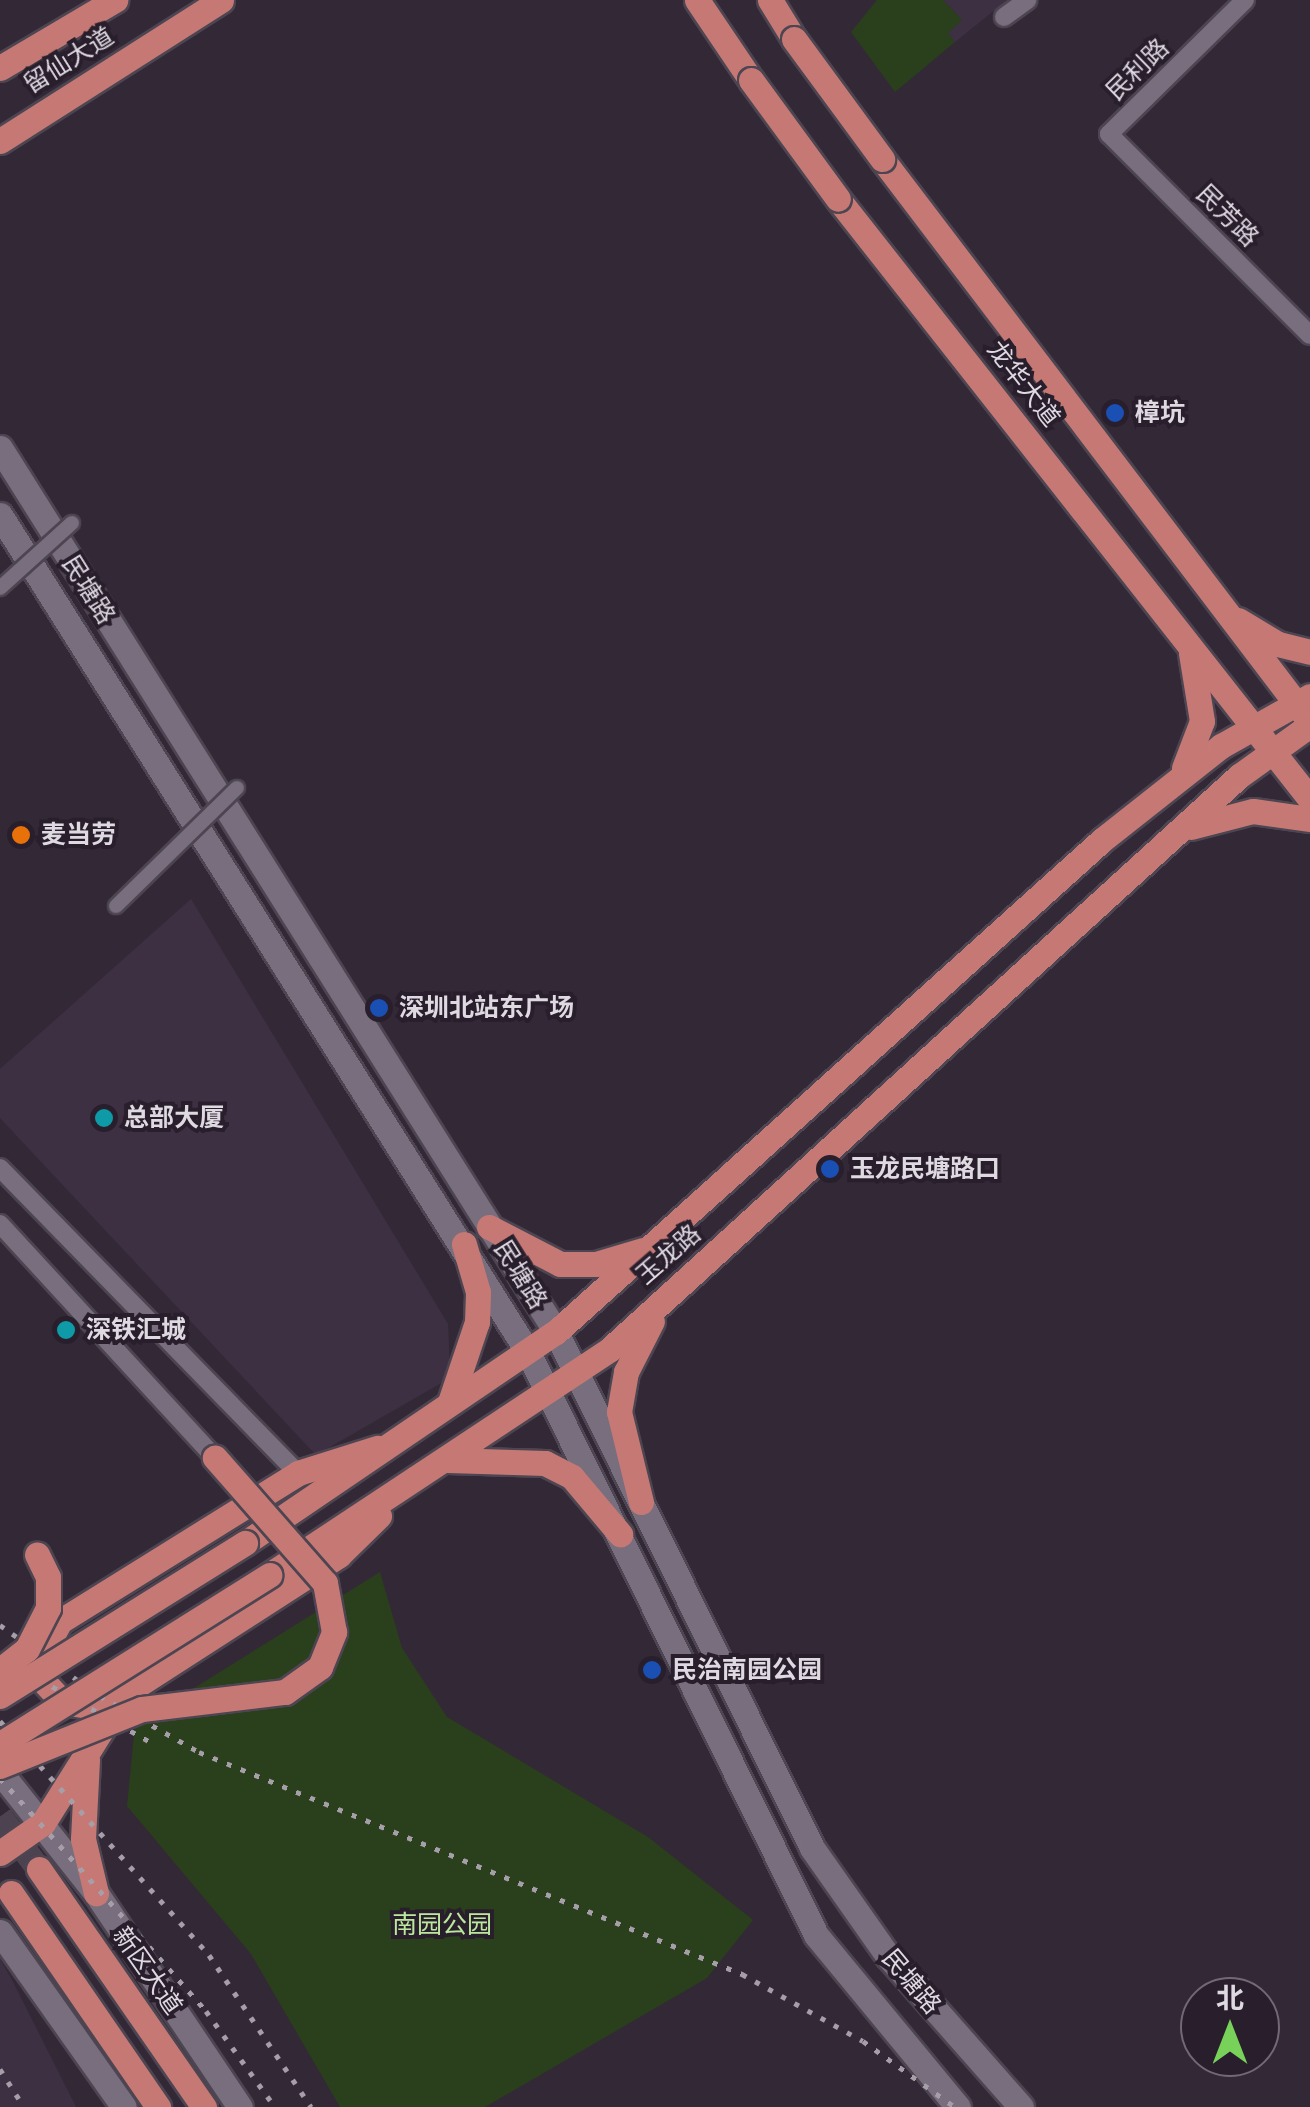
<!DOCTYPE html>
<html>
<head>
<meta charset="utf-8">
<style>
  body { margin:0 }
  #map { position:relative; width:1310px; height:2107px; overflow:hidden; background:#332936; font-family:"Roboto Condensed","Noto Sans SC",sans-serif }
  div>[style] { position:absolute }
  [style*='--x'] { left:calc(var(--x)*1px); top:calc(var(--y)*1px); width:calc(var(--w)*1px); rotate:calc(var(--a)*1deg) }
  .built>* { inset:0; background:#3e3043 }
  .green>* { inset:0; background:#2a3f1b }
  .primary-tunnel>* { height:25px; margin-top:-12.5px; transform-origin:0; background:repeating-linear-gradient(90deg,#4d4350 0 25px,transparent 0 37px) }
  .roads { filter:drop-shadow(2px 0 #4d4551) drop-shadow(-2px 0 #4d4551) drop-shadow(0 2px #4d4551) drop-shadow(0 -2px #4d4551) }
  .minor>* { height:18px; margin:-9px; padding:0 9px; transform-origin:9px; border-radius:9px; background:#796e7e }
  .secondary>* { height:25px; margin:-12.5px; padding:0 12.5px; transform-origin:12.5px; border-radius:12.5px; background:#796e7e }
  .primary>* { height:25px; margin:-12.5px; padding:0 12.5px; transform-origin:12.5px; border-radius:12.5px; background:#c67974 }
  .rail>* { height:5px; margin-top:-2.5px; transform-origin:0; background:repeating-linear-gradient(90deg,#a69fa9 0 5px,transparent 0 15px) }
  .bridges { filter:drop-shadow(2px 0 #4d4551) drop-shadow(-2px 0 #4d4551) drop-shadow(0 2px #4d4551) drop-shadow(0 -2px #4d4551) }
  .pedestrian-bridge>* { height:14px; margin:-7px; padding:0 7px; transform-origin:7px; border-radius:7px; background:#796e7e }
  .primary-bridge>* { height:25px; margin:-12.5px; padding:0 12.5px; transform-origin:12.5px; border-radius:12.5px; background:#c67974 }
  .dots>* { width:28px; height:28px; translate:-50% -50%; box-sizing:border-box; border:5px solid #291f2c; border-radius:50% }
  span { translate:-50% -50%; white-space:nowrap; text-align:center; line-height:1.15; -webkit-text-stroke:8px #291f2c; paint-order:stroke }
  .street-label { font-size:25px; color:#dfd9e2 }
  .poi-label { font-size:25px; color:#dfd9e2; font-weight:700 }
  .left { translate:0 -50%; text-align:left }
  .park-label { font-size:25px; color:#bce89e }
  .north { position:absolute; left:1180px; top:1977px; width:100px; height:100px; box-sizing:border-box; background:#291f2c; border:2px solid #726975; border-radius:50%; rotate:0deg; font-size:28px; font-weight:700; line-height:40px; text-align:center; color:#dfd9e2 }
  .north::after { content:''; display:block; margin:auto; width:35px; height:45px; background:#78d259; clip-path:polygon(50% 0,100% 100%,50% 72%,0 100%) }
</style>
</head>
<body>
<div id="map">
  <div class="built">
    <i style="clip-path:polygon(943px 0,1007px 0,955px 42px,947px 33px,962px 20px)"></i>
    <i style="clip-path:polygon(191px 899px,448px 1324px,450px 1378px,316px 1455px,0 1118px,0 1069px)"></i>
    <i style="clip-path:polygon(0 1959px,12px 1980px,76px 2107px,0 2107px)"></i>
  </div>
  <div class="green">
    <i style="clip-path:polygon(877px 0,943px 0,962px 20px,948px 33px,955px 42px,895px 92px,851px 32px)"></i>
    <i style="clip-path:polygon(380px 1572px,402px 1648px,447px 1717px,648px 1837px,753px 1920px,707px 1978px,485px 2107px,340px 2107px,251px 1954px,127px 1806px,135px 1725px)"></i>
  </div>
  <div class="primary-tunnel">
    <i style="--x:0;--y:1816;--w:66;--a:53.7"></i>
  </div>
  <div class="roads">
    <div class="minor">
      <i style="--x:1245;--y:0;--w:191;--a:135.4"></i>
      <i style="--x:1109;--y:134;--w:284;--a:45"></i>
      <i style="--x:1004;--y:17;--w:29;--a:-36"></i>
      <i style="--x:0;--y:1168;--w:426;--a:45.7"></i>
      <i style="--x:0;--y:1224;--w:318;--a:47.4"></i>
    </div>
    <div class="secondary">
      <i style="--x:0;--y:448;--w:1044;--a:57.83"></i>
      <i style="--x:556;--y:1332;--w:576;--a:63.61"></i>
      <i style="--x:812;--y:1848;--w:132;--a:54.9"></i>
      <i style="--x:888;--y:1956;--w:201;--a:48.6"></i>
      <i style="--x:0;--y:515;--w:990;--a:57.76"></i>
      <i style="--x:528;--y:1352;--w:650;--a:63.71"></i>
      <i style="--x:816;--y:1935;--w:223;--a:50.5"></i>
      <i style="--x:0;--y:1772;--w:154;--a:51.6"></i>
      <i style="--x:96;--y:1893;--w:258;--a:56.1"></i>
      <i style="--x:0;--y:1932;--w:214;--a:54.7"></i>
    </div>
    <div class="primary">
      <i style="--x:697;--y:0;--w:97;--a:56"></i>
      <i style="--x:770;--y:0;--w:46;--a:58.4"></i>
      <i style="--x:0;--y:68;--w:134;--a:-30.6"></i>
      <i style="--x:0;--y:141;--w:262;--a:-32.5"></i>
      <i style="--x:882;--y:159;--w:697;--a:52.75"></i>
      <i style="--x:838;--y:199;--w:763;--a:51.81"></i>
      <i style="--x:1238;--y:620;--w:47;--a:31"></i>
      <i style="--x:1278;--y:644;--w:33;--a:14"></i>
      <i style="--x:1184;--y:768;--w:50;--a:-69"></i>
      <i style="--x:1202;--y:721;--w:69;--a:-99.2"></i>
      <i style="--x:1191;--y:827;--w:64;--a:-14.5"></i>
      <i style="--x:1253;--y:811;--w:58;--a:8"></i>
      <i style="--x:489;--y:1227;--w:80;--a:27.5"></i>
      <i style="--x:560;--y:1264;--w:36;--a:0"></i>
      <i style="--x:596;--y:1264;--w:49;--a:-16.6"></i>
      <i style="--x:450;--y:1402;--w:84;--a:-71.4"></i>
      <i style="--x:477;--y:1322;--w:30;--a:-88"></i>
      <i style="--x:478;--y:1292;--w:50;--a:-106.3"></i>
      <i style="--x:448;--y:1460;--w:97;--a:1.8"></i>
      <i style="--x:545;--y:1463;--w:30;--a:27"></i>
      <i style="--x:572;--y:1477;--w:75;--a:49.9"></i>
      <i style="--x:641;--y:1502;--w:93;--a:-103.7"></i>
      <i style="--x:619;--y:1412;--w:41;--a:-80.1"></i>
      <i style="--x:626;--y:1372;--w:57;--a:-63"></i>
      <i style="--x:245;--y:1543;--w:376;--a:-34.2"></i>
      <i style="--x:556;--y:1332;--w:735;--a:-42.02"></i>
      <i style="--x:1102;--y:840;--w:152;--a:-38.3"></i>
      <i style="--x:1221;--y:746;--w:102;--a:-29.3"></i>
      <i style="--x:269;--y:1575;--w:409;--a:-33.5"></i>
      <i style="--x:610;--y:1349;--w:851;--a:-42.33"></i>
      <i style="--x:1239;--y:776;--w:87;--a:-35.7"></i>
      <i style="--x:59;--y:1623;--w:38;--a:118"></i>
      <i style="--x:41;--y:1657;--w:26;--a:81"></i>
      <i style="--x:45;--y:1683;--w:26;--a:47"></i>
      <i style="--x:63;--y:1702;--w:39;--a:9"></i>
      <i style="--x:102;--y:1708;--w:282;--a:-32.8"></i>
      <i style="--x:339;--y:1555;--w:56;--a:-44.3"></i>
      <i style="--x:46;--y:1630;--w:297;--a:-31.9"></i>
      <i style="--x:298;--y:1473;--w:83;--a:-17.6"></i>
      <i style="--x:87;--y:1760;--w:79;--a:92.9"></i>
      <i style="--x:83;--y:1839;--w:56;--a:76.5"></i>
      <i style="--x:0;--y:1853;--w:52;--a:-34.9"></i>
      <i style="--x:43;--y:1823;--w:126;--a:-57.9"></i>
      <i style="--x:39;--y:1869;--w:290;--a:55.3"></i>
      <i style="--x:11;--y:1893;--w:260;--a:55.5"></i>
    </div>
  </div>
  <div class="rail">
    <i style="--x:0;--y:1625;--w:123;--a:35.4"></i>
    <i style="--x:100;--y:1696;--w:114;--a:29.5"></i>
    <i style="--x:199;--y:1752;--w:587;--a:22.24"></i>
    <i style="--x:742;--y:1974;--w:138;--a:29"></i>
    <i style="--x:863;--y:2041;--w:113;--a:35.7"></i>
    <i style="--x:0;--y:1657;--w:177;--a:29.5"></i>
    <i style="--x:0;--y:1721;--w:314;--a:48.2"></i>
    <i style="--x:209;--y:1955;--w:183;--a:56.1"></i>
    <i style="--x:0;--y:1778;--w:311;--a:48.5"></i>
    <i style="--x:206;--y:2011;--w:118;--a:54.3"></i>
    <i style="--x:0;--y:2069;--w:45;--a:57.7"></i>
  </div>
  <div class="bridges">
    <div class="pedestrian-bridge">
      <i style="--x:0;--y:588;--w:97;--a:-42.1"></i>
      <i style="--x:116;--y:906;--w:169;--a:-44.3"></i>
    </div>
    <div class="primary-bridge">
      <i style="--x:794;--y:39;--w:149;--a:53.7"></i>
      <i style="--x:751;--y:80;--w:147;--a:53.8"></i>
      <i style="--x:0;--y:1670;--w:34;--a:-38"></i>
      <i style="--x:27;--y:1649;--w:46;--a:-62.9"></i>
      <i style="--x:48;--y:1608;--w:31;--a:-90"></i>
      <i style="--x:48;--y:1577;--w:25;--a:-116"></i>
      <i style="--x:0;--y:1696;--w:289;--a:-32"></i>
      <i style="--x:0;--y:1744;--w:318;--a:-32.1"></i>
      <i style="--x:0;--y:1766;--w:153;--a:-21.9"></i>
      <i style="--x:142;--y:1709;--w:144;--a:-6.8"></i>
      <i style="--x:285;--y:1692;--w:43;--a:-35.5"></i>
      <i style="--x:320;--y:1667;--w:38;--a:-68"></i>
      <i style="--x:334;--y:1632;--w:50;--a:-100.4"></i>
      <i style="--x:325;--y:1583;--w:167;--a:-131.3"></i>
    </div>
  </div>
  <div class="dots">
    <i style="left:1115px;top:413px;background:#1a4fb4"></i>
    <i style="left:21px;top:835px;background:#e8710a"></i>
    <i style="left:379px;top:1008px;background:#1a4fb4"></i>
    <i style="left:104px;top:1118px;background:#0f9aa8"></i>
    <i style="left:830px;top:1169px;background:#1a4fb4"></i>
    <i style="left:66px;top:1330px;background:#0f9aa8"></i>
    <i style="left:652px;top:1670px;background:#1a4fb4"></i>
  </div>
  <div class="street-label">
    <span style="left:69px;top:61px;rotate:-32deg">留仙大道</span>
    <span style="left:1138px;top:70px;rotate:-44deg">民利路</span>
    <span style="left:1227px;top:216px;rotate:45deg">民芳路</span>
    <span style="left:1023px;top:384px;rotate:52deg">龙华大道</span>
    <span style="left:88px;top:590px;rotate:58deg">民塘路</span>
    <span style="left:669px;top:1255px;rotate:-41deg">玉龙路</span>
    <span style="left:520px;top:1275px;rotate:58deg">民塘路</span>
    <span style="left:147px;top:1971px;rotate:55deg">新区大道</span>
    <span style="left:911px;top:1982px;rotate:50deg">民塘路</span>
  </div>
  <div class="poi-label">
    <span class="left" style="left:1135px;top:413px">樟坑</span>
    <span class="left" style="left:41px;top:835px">麦当劳</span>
    <span class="left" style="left:399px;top:1008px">深圳北站东广场</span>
    <span class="left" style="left:124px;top:1118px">总部大厦</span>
    <span class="left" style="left:850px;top:1169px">玉龙民塘路口</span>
    <span class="left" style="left:86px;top:1330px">深铁汇城</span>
    <span class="left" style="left:672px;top:1670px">民治南园公园</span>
  </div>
  <div class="park-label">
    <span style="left:442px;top:1925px">南园公园</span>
  </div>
  <div class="north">北</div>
</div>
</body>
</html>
